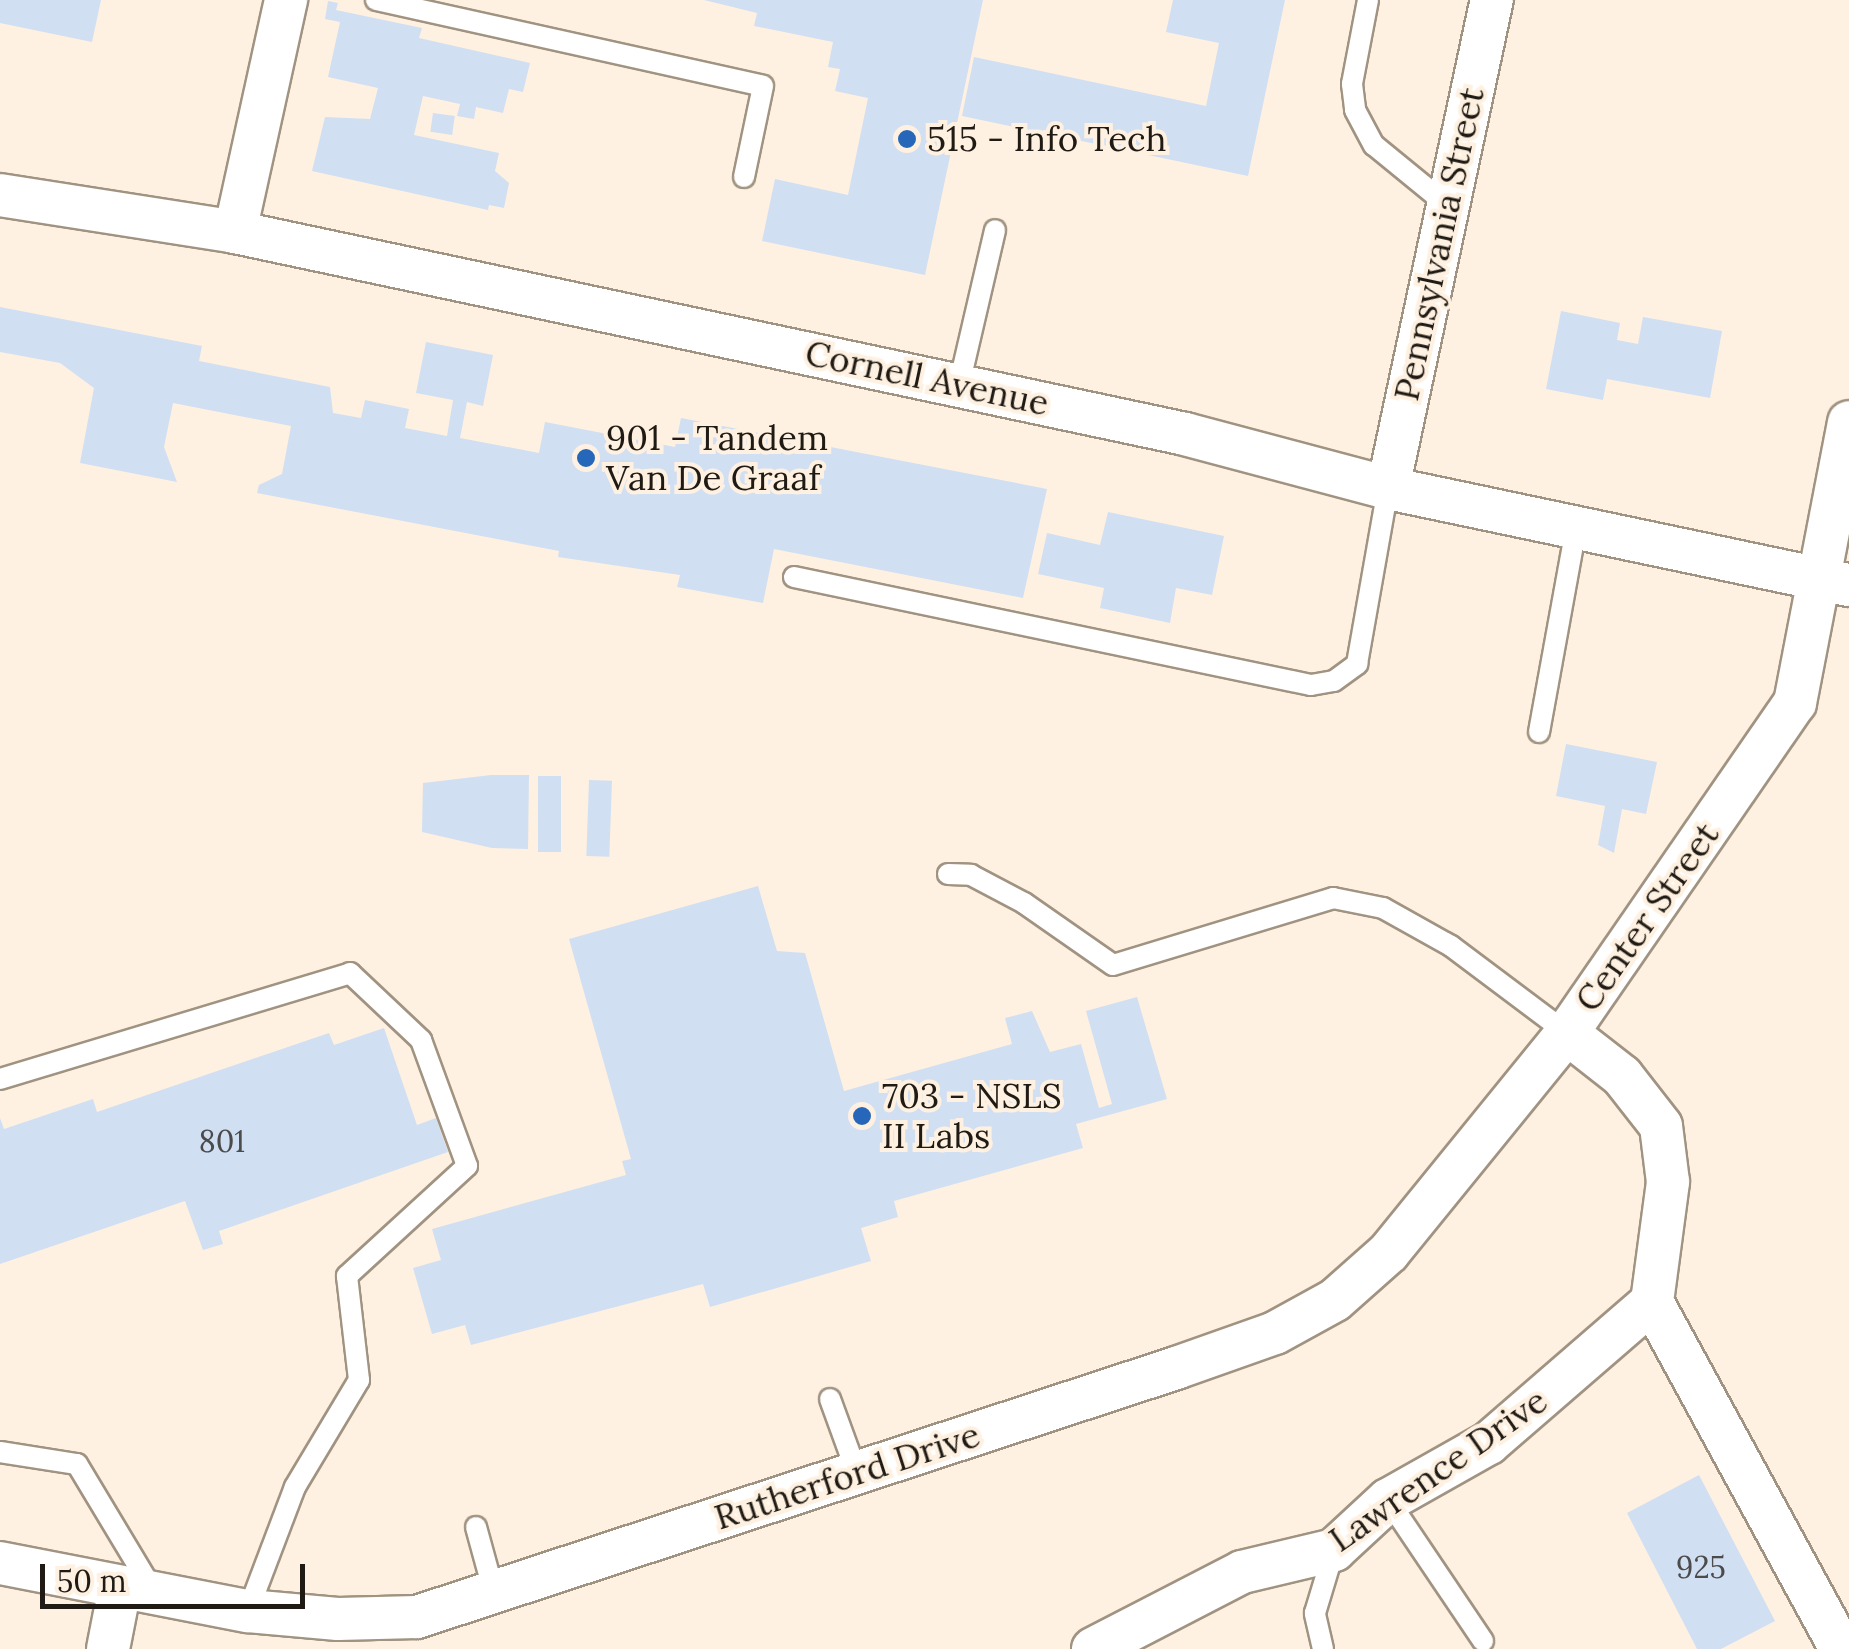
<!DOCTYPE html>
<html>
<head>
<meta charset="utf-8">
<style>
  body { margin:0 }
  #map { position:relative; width:1849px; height:1649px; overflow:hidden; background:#fef1e1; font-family:Lora,serif }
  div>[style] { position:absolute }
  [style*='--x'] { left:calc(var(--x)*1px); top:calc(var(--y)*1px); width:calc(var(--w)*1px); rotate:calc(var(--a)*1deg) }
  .building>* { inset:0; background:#d1dff3; transform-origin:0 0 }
  .roads { filter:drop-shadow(2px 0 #a19381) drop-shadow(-2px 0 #a19381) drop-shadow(0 2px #a19381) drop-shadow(0 -2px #a19381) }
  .service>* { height:20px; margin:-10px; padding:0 10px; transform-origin:10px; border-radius:10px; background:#fff }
  .minor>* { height:42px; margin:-21px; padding:0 21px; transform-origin:21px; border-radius:21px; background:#fff }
  .dots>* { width:28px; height:28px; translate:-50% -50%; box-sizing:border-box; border:5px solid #fef1e1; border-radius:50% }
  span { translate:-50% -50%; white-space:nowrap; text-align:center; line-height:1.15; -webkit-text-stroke:8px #fef1e1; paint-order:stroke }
  .number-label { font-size:30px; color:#4c4b4b }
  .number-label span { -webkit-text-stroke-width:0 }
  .poi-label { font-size:35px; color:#1f1a13 }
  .left { translate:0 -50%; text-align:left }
  .street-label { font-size:35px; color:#1f1a13 }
  .scale { position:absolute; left:40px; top:1564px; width:265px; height:45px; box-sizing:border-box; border:5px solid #1f1a13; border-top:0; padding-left:12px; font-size:30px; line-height:35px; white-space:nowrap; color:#1f1a13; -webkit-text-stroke:8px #fef1e1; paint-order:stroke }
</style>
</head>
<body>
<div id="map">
  <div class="building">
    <i style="clip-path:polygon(0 0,101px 0,92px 42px,0 23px)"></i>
    <i style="clip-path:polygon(704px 0,983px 0,925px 275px,762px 241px,775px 179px,848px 195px,868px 98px,835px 91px,840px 69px,828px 67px,833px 42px,754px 26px,757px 13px)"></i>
    <i style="clip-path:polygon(1173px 0,1285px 0,1248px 176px,962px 116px,974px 57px,1206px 106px,1219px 43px,1166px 32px)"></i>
    <i style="clip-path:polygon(328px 1px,338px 3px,336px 10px,422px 28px,419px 38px,530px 63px,523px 92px,509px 89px,503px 113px,476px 107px,474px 119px,457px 116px,460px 104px,423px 96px,414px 135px,499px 153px,495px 171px,509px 183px,504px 208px,489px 205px,488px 210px,312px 171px,325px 117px,370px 119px,378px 88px,328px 77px,340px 22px,325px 19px)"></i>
    <i style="left:433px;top:113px;width:22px;height:19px;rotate:8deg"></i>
    <i style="clip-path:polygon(0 307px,202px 346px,199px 361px,330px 387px,333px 413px,361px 418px,365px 400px,409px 409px,405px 428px,447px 436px,453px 400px,416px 393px,426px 342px,493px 355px,483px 406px,467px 402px,460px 438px,539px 453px,545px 422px,675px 447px,681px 418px,1047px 489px,1023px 598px,774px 549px,763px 603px,677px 587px,680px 575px,558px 557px,559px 551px,257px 493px,259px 485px,282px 474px,291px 426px,173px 403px,164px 447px,177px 482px,80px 463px,94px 388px,60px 363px,0 352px)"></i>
    <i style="clip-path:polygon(1561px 311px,1620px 323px,1617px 340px,1638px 344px,1643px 317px,1722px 331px,1710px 398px,1607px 379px,1603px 400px,1546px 389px)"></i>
    <i style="clip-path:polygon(1108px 512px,1224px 536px,1212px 595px,1176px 588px,1170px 623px,1100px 608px,1104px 588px,1038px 574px,1047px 533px,1100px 545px)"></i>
    <i style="clip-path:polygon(1566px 744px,1657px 762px,1646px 814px,1622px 809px,1614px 853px,1598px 845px,1605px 806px,1556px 796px)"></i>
    <i style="clip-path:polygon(491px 775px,529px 775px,528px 849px,492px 848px,422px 832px,423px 783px)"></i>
    <i style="left:538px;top:776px;width:23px;height:76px"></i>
    <i style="left:589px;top:780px;width:23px;height:76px;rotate:2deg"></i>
    <i style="clip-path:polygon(758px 886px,777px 951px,805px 953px,844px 1091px,1012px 1044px,1005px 1018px,1032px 1011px,1050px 1052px,1081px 1044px,1099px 1108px,1112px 1104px,1086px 1011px,1137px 997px,1167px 1099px,1076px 1124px,1083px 1148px,894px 1201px,898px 1217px,861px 1228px,871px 1261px,710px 1307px,703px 1284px,471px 1345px,465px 1325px,432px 1334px,413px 1268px,441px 1260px,432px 1229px,626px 1175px,622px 1161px,631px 1159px,569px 939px)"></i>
    <i style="clip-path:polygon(384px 1028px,417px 1125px,436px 1118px,448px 1152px,219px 1231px,223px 1244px,203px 1250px,185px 1201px,0 1264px,0 1118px,4px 1129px,93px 1099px,97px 1112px,329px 1033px,334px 1045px)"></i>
    <i style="clip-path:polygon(1699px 1475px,1775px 1621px,1721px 1649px,1697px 1649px,1627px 1513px)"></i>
  </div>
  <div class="roads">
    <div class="service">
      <i style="--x:376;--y:0;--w:396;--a:12.5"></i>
      <i style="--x:763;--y:86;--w:93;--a:101.8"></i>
      <i style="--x:1368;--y:0;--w:86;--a:100.8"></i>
      <i style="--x:1352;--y:84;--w:26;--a:83"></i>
      <i style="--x:1355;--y:110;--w:40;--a:62"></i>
      <i style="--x:1374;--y:145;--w:93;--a:39.3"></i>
      <i style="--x:959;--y:385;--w:159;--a:-76.9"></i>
      <i style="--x:794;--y:577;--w:528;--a:11.8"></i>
      <i style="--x:1311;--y:685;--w:23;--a:-10"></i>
      <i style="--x:1334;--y:681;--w:29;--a:-36"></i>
      <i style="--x:1357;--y:664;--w:179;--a:-80"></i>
      <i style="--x:1539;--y:732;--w:206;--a:-79.7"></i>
      <i style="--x:948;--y:874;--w:23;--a:2"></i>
      <i style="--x:971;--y:875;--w:60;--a:27.8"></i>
      <i style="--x:1024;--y:903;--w:108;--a:34.9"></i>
      <i style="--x:1113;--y:965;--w:230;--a:-16.9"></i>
      <i style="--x:1333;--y:898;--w:51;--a:11.3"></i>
      <i style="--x:1383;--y:908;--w:78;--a:29.2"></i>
      <i style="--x:1451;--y:946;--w:145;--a:36.9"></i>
      <i style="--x:0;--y:1079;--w:366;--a:-16.8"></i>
      <i style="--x:350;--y:973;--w:98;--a:43.3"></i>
      <i style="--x:421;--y:1040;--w:134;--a:69.9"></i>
      <i style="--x:467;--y:1166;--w:163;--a:137.5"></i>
      <i style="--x:347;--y:1276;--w:105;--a:83.4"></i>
      <i style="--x:359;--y:1380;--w:125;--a:120.9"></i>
      <i style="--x:295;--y:1487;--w:133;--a:110.8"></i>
      <i style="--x:830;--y:1399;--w:79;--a:70"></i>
      <i style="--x:0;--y:1452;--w:78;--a:8.9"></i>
      <i style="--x:77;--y:1464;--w:146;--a:59"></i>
      <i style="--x:1388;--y:1500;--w:170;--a:56"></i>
      <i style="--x:476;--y:1527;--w:68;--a:74.7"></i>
      <i style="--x:1323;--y:1649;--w:37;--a:-103"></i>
      <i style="--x:1315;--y:1613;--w:66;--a:-73.2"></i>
    </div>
    <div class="minor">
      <i style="--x:0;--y:195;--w:238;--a:8.9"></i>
      <i style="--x:235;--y:232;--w:971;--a:12"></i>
      <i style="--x:1185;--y:434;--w:210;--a:14.9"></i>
      <i style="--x:1388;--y:488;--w:471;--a:11.9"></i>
      <i style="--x:235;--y:232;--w:238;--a:-77.6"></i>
      <i style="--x:1388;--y:488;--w:499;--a:-78"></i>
      <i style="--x:1567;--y:1033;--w:70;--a:38"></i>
      <i style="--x:1622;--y:1076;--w:63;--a:52"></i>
      <i style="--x:1661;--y:1126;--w:56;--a:82.9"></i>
      <i style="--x:1668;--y:1182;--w:121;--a:97.6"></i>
      <i style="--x:1652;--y:1302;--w:395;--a:61.4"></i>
      <i style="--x:0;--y:1563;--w:253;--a:11"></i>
      <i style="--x:248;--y:1611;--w:90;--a:5.1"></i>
      <i style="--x:338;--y:1619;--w:79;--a:-1.5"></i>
      <i style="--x:417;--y:1617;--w:799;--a:-18.16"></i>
      <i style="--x:1176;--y:1368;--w:105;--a:-19.5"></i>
      <i style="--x:1275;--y:1333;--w:68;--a:-28.8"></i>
      <i style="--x:1335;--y:1300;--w:72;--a:-41.6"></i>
      <i style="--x:1389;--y:1252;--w:282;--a:-50.9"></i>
      <i style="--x:1567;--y:1033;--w:401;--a:-55.4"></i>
      <i style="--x:1795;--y:703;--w:286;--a:-79.1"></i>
      <i style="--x:108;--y:1649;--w:62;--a:-78.9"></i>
      <i style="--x:1093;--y:1649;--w:168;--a:-27.3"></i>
      <i style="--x:1242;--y:1572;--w:95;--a:-13.4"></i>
      <i style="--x:1334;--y:1550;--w:74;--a:-42.8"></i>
      <i style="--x:1388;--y:1500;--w:116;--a:-29.4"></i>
      <i style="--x:1489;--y:1443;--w:216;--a:-40.9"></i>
    </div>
  </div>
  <div class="dots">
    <i style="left:907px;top:139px;background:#2767b9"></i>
    <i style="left:586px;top:458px;background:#2767b9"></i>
    <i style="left:862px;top:1116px;background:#2767b9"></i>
  </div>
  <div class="number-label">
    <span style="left:222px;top:1141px">801</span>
    <span style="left:1701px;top:1567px">925</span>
  </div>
  <div class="poi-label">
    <span class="left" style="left:927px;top:139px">515 - Info Tech</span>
    <span class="left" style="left:606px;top:458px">901 - Tandem<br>Van De Graaf</span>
    <span class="left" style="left:882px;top:1116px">703 - NSLS<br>II Labs</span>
  </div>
  <div class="street-label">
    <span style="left:1439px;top:244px;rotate:-78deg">Pennsylvania Street</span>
    <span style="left:927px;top:378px;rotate:12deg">Cornell Avenue</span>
    <span style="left:1647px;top:917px;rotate:-55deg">Center Street</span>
    <span style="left:1438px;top:1470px;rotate:-35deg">Lawrence Drive</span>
    <span style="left:847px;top:1476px;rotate:-18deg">Rutherford Drive</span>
  </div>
  <div class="scale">50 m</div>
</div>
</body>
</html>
